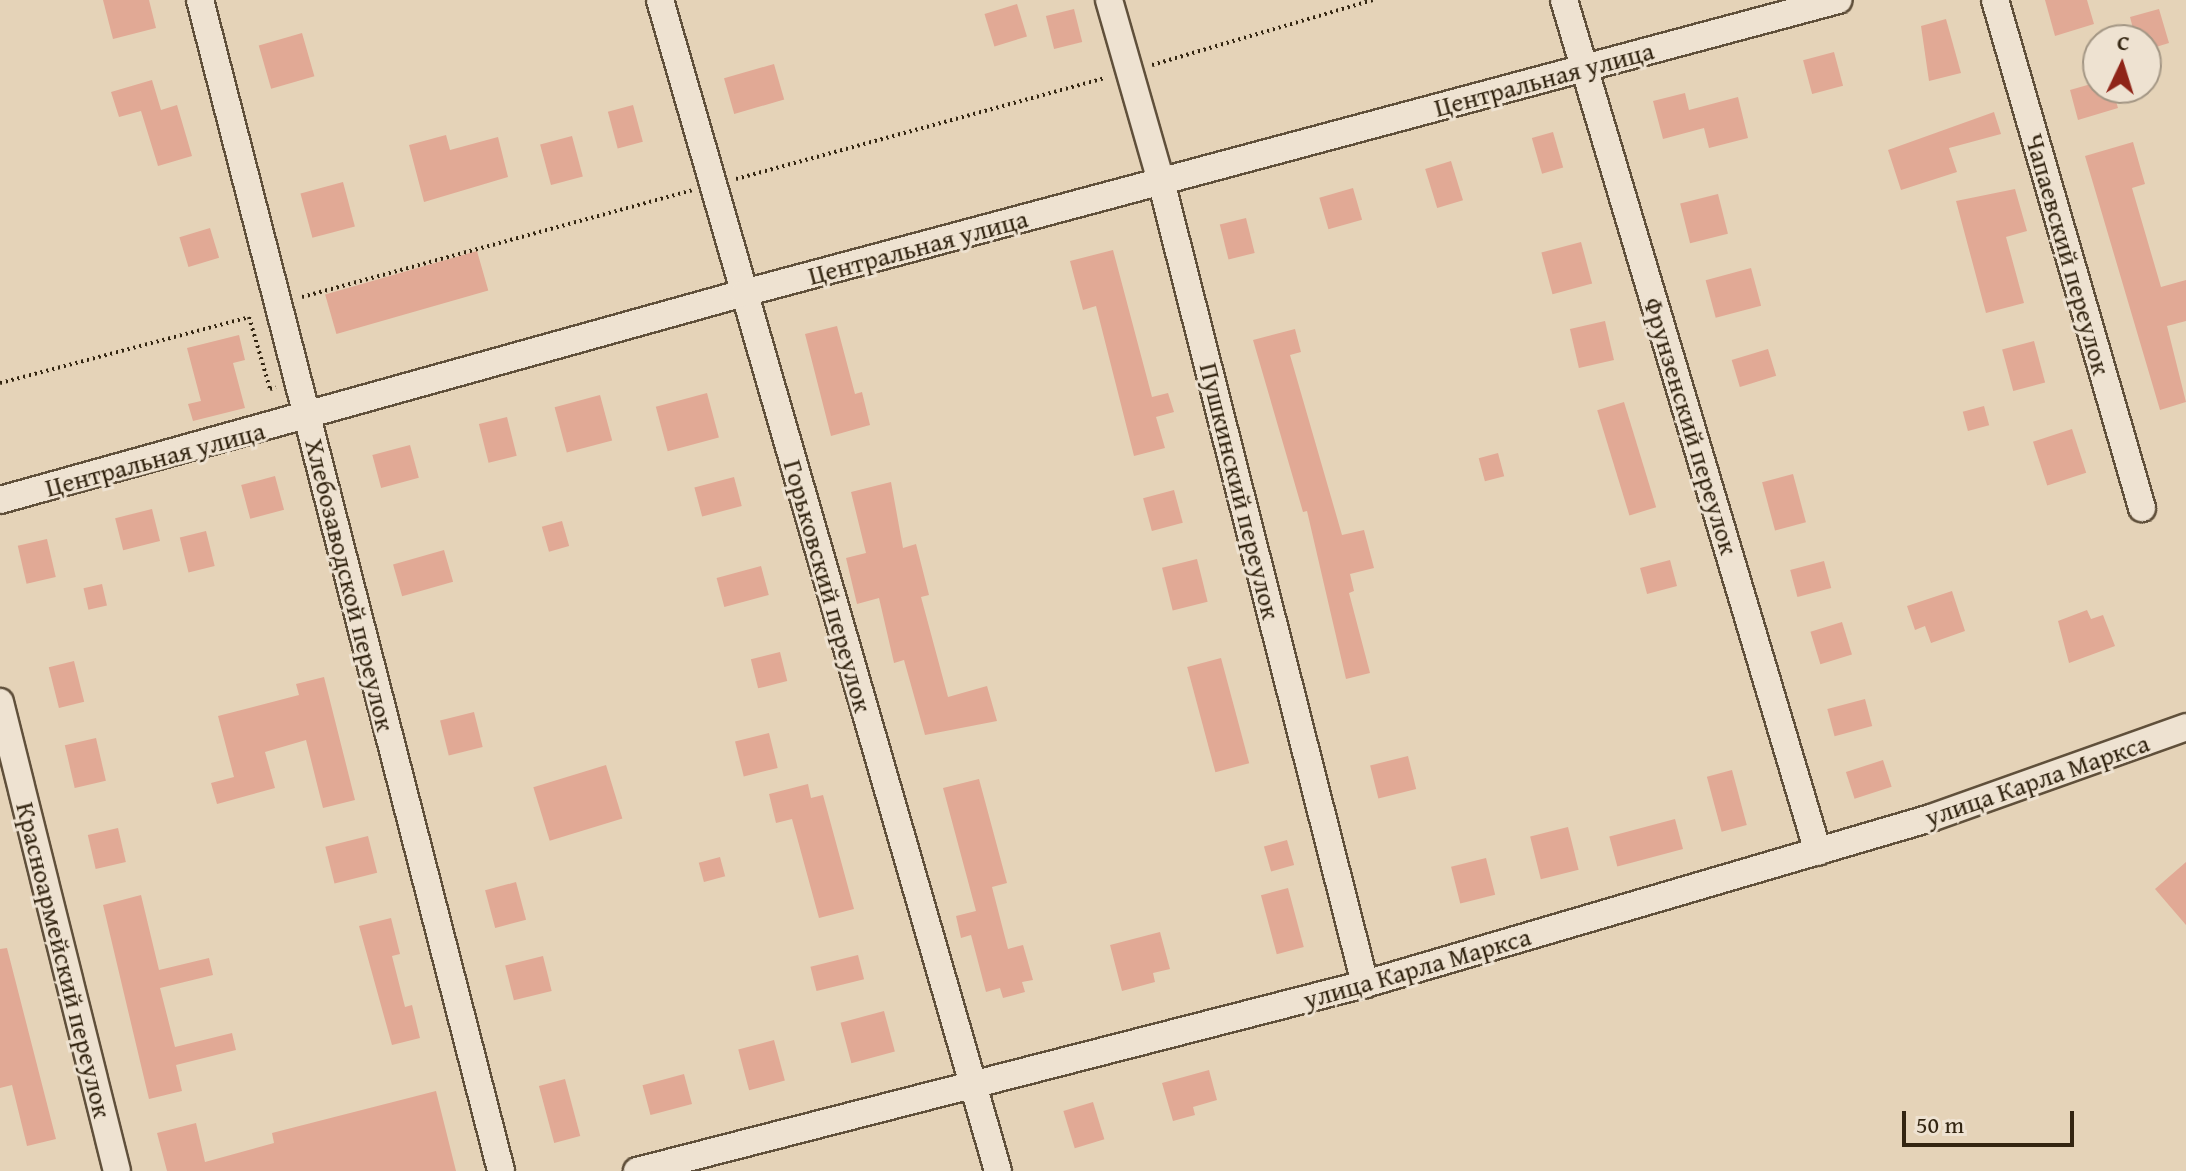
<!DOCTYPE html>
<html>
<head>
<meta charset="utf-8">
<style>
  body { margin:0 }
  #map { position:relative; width:2186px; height:1171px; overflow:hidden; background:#e5d3b8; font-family:"Gentium Book Plus",serif }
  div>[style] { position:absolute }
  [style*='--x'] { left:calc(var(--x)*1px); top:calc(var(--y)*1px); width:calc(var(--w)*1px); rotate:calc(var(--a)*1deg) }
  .building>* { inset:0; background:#e1a995; transform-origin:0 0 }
  .path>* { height:4px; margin-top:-2px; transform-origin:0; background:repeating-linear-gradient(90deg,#332511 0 2px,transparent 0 6px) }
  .roads { filter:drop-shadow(2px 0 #60503b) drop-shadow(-2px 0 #60503b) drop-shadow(0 2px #60503b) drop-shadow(0 -2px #60503b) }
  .minor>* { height:26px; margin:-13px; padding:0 13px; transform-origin:13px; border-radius:13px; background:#eee2d1 }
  span { translate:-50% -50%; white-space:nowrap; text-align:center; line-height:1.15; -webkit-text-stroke:6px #eee2d1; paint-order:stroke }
  .street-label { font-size:26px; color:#332511 }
  .north { position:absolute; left:2082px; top:24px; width:80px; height:80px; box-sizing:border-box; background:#eee2d1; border:2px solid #a39684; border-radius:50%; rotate:4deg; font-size:22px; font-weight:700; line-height:32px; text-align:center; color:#332511 }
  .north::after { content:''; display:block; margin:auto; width:28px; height:36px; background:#8f2418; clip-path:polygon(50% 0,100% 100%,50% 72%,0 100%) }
  .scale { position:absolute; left:1902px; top:1111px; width:172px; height:36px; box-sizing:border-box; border:4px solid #332511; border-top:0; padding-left:10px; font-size:24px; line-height:28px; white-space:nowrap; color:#332511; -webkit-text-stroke:6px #eee2d1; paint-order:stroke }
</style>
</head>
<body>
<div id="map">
  <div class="building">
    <i style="clip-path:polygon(103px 0,149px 0,156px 28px,113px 39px)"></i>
    <i style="clip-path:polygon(2045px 0,2087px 0,2094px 24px,2055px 36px)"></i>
    <i style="left:1017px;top:4px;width:34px;height:34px;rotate:73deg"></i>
    <i style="left:1074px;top:9px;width:34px;height:29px;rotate:76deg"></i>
    <i style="clip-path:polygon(2159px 9px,2169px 43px,2146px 50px,2146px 40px,2136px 40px,2130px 17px)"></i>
    <i style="clip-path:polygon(1946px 19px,1961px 73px,1929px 81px,1921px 26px)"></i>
    <i style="left:302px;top:33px;width:45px;height:45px;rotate:74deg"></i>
    <i style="left:1834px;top:52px;width:35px;height:32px;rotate:75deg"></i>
    <i style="left:774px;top:64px;width:37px;height:52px;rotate:74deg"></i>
    <i style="clip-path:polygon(152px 80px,161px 110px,177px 105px,192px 156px,158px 166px,141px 111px,119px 117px,111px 92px)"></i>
    <i style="clip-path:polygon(2098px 82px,2098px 88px,2112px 88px,2118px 108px,2078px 120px,2070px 90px)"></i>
    <i style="clip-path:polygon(1685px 93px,1689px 110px,1738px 97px,1748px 138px,1709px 148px,1704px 128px,1663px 139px,1653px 101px)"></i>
    <i style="left:633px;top:105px;width:38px;height:26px;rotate:75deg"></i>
    <i style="clip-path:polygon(1994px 112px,2001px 134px,1949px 148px,1957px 172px,1901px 190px,1888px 150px)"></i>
    <i style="left:1553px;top:132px;width:37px;height:22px;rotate:74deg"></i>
    <i style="clip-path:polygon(446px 135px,450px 150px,498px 137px,508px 177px,424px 202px,409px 145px)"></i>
    <i style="left:572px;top:136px;width:42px;height:33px;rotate:75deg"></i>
    <i style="clip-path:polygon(2133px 142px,2145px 184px,2132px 188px,2161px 287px,2186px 280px,2186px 321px,2167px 326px,2186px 402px,2160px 410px,2085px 156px)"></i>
    <i style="left:1451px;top:161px;width:41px;height:27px;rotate:73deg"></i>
    <i style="left:343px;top:182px;width:46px;height:44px;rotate:75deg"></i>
    <i style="left:1353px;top:188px;width:33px;height:35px;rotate:74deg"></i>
    <i style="clip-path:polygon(2015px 189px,2027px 231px,2006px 237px,2024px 303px,1986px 313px,1956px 201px)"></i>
    <i style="left:1718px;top:194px;width:41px;height:39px;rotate:76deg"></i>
    <i style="left:1246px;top:218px;width:36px;height:27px;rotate:76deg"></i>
    <i style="left:210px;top:228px;width:31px;height:32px;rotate:73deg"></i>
    <i style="left:1581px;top:242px;width:43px;height:41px;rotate:75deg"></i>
    <i style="clip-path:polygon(1113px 250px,1152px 397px,1168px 393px,1174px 412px,1156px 417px,1165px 448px,1134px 456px,1096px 306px,1083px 310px,1070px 261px)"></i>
    <i style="left:477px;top:251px;width:41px;height:158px;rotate:74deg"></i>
    <i style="left:1751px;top:268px;width:39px;height:47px;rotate:75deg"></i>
    <i style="left:1605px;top:321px;width:40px;height:36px;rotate:77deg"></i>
    <i style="clip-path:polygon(837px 326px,855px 394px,862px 392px,870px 425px,831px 436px,805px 334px)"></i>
    <i style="clip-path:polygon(1295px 329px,1301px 352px,1290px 355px,1342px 535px,1364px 530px,1374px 568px,1350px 574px,1354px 591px,1349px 593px,1370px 673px,1346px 679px,1307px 511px,1303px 512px,1253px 340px)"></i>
    <i style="clip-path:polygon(239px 335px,245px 360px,233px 363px,245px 408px,193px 421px,188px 404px,201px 401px,187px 348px)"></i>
    <i style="left:2034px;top:341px;width:43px;height:33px;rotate:75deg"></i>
    <i style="left:1768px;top:349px;width:28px;height:38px;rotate:73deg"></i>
    <i style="left:707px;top:393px;width:46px;height:53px;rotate:75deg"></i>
    <i style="left:600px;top:395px;width:47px;height:47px;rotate:75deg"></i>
    <i style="left:1624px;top:402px;width:110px;height:28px;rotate:73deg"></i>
    <i style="left:1984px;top:406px;width:20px;height:22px;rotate:75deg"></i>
    <i style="left:507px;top:417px;width:40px;height:29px;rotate:76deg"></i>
    <i style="left:2072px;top:429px;width:46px;height:41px;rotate:72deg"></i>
    <i style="left:410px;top:445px;width:34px;height:39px;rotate:75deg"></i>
    <i style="left:1498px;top:453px;width:24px;height:20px;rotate:75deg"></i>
    <i style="left:1793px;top:474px;width:50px;height:32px;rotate:75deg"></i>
    <i style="left:275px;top:476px;width:35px;height:35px;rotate:75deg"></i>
    <i style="left:734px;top:477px;width:30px;height:41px;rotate:75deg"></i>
    <i style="clip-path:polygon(891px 482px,903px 548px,916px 544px,929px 595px,921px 597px,948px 697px,987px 686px,997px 721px,925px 735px,904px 660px,894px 663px,879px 598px,857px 604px,846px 558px,866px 553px,851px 492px)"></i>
    <i style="left:1174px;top:490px;width:34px;height:32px;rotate:75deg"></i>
    <i style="left:152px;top:509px;width:33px;height:38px;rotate:76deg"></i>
    <i style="left:562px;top:521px;width:26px;height:21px;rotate:74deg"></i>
    <i style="left:206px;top:531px;width:36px;height:27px;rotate:76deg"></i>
    <i style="left:47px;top:539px;width:39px;height:30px;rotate:77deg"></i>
    <i style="left:444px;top:550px;width:33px;height:53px;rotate:74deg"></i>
    <i style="left:1197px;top:559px;width:44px;height:36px;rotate:76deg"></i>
    <i style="left:1670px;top:560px;width:27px;height:31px;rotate:75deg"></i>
    <i style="left:1824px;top:561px;width:28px;height:35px;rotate:75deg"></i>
    <i style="left:761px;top:566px;width:30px;height:46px;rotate:75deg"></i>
    <i style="left:102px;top:584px;width:22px;height:19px;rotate:77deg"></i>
    <i style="clip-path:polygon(1952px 591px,1965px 631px,1931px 643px,1925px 626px,1915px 630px,1907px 606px)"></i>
    <i style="clip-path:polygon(2087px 610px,2091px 619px,2103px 615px,2115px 646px,2069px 663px,2058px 621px)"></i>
    <i style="left:1842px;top:622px;width:34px;height:33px;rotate:73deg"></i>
    <i style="left:780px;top:652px;width:30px;height:30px;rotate:76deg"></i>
    <i style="left:1221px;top:658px;width:109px;height:35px;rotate:75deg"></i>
    <i style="left:74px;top:661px;width:42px;height:26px;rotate:76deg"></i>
    <i style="clip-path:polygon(324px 677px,355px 800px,323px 808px,306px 740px,265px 752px,275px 788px,217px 804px,211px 783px,234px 777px,218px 716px,299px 695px,296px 684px)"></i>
    <i style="left:1865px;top:699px;width:28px;height:39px;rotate:75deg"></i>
    <i style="left:474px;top:712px;width:36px;height:35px;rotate:76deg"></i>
    <i style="left:769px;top:733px;width:36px;height:35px;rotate:76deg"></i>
    <i style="left:96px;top:738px;width:44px;height:32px;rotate:77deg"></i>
    <i style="left:1408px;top:756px;width:34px;height:39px;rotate:76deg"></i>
    <i style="left:1883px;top:760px;width:28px;height:39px;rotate:72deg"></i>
    <i style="left:606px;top:765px;width:56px;height:76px;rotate:73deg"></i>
    <i style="left:1732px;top:770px;width:57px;height:26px;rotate:75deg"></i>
    <i style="clip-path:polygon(979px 779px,1007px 883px,992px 887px,1008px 949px,1023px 945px,1033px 980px,1022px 982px,1025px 992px,1003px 998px,1000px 988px,986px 992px,971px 935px,961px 938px,956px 916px,976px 911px,943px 788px)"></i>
    <i style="clip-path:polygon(808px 784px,811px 798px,823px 795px,854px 909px,819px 918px,792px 819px,776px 823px,769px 794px)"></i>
    <i style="left:1675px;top:819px;width:31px;height:68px;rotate:75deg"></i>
    <i style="left:1568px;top:827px;width:44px;height:39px;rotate:76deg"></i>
    <i style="left:118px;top:828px;width:35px;height:31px;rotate:77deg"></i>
    <i style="left:368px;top:836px;width:38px;height:44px;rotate:76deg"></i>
    <i style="left:1287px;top:840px;width:26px;height:24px;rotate:74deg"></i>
    <i style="left:720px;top:857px;width:20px;height:22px;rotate:75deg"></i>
    <i style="left:1486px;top:858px;width:38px;height:36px;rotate:76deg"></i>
    <i style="clip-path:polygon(2186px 862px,2186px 925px,2155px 889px)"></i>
    <i style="left:516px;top:882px;width:39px;height:32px;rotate:75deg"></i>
    <i style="left:1288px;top:888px;width:61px;height:28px;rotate:75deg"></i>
    <i style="clip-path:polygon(141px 895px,159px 970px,209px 958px,213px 975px,160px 988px,175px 1047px,232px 1033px,236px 1050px,176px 1065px,182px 1091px,149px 1099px,103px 905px)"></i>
    <i style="clip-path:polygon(391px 918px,400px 954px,392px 956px,405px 1007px,412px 1005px,420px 1038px,392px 1045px,359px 926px)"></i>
    <i style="clip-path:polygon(1160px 932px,1170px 969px,1153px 973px,1155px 982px,1122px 991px,1110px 945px)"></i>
    <i style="clip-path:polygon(7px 948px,56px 1139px,27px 1146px,12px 1085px,0 1088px,0 949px)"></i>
    <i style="left:858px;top:955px;width:25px;height:49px;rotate:76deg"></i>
    <i style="left:543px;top:956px;width:36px;height:39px;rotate:76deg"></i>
    <i style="left:884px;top:1011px;width:42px;height:45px;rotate:75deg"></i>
    <i style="left:774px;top:1040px;width:42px;height:37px;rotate:75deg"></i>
    <i style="clip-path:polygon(1209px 1070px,1217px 1100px,1193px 1107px,1195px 1115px,1173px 1121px,1162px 1083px)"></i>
    <i style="left:684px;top:1074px;width:31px;height:43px;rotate:75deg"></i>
    <i style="left:565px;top:1079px;width:59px;height:27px;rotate:75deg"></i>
    <i style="clip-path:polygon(436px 1091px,456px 1171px,167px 1171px,157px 1133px,196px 1123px,205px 1162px,274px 1143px,272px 1133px)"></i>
    <i style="left:1093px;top:1102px;width:39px;height:31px;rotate:73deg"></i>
  </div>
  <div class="path">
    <i style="--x:1152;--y:65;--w:230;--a:-16.4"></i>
    <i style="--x:736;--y:179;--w:383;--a:-15.3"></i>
    <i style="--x:302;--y:297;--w:404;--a:-15.3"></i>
    <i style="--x:0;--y:383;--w:258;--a:-14.8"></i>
    <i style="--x:249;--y:317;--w:75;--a:73.7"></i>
    <i style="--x:270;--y:389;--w:6;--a:-18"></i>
  </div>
  <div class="roads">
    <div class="minor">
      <i style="--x:200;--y:0;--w:1209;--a:75.58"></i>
      <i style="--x:660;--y:0;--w:1219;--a:73.9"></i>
      <i style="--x:1109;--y:0;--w:188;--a:74"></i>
      <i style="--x:1161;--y:181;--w:829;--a:75.75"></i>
      <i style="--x:1564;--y:0;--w:889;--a:73.4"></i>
      <i style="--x:1995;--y:0;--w:529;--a:73.86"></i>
      <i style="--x:0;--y:500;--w:772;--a:-15.55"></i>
      <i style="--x:744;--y:293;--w:1133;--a:-14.99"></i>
      <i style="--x:0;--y:702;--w:483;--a:76"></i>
      <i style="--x:637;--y:1171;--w:752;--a:-14.41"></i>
      <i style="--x:1365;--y:984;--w:590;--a:-16.35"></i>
      <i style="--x:1931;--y:818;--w:271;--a:-19.6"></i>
    </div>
  </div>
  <div class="street-label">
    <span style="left:1544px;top:79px;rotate:-15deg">Центральная улица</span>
    <span style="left:918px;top:247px;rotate:-15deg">Центральная улица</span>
    <span style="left:2068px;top:254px;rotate:74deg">Чапаевский переулок</span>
    <span style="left:1691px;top:426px;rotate:73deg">Фрунзенский переулок</span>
    <span style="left:155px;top:459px;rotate:-15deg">Центральная улица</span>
    <span style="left:1240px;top:491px;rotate:76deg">Пушкинский переулок</span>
    <span style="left:350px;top:585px;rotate:76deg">Хлебозаводской переулок</span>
    <span style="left:828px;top:586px;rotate:74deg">Горьковский переулок</span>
    <span style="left:2037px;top:780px;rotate:-19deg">улица Карла Маркса</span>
    <span style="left:64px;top:960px;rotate:76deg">Красноармейский переулок</span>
    <span style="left:1417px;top:968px;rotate:-16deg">улица Карла Маркса</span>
  </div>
  <div class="north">С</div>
  <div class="scale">50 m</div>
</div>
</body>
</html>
